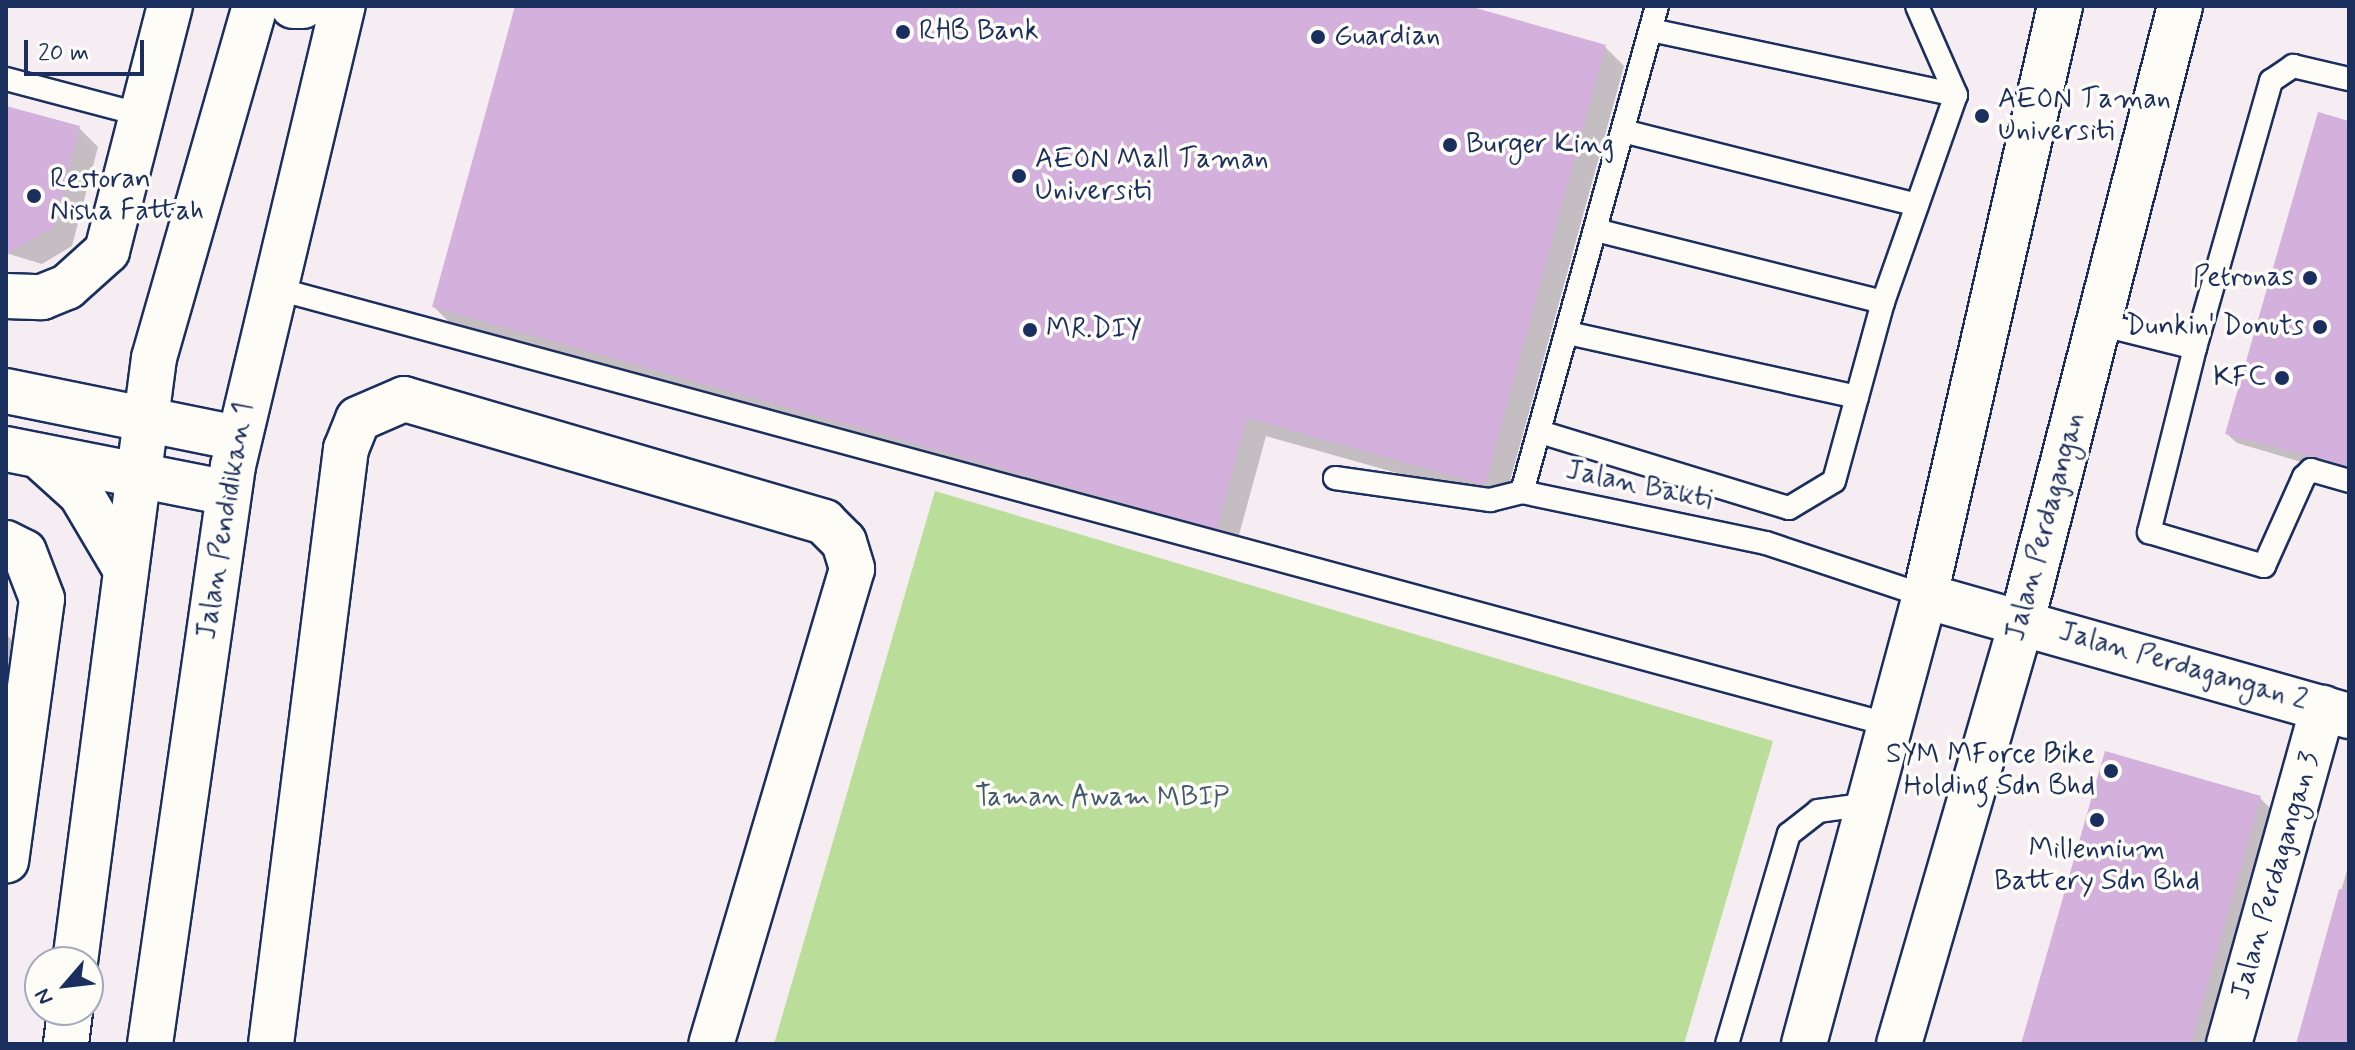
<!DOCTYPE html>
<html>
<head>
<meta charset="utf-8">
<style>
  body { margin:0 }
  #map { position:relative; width:2355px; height:1050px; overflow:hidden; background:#f5edf2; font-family:Mynerve,sans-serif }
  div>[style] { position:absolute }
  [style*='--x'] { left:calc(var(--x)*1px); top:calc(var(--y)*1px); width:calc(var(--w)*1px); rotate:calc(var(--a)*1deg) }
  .green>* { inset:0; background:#bade99 }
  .shadow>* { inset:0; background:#0003 }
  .building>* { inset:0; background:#d3b1dc }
  .roads { filter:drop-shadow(2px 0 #1b2f5e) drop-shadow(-2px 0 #1b2f5e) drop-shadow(0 2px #1b2f5e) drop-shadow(0 -2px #1b2f5e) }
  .service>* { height:22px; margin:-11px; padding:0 11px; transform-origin:11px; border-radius:11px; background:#fdfcf7 }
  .minor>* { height:44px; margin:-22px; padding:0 22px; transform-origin:22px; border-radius:22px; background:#fdfcf7 }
  .tertiary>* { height:44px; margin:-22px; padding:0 22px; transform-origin:22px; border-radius:22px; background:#fdfcf7 }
  .secondary>* { height:44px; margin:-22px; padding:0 22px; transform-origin:22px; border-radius:22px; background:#fdfcf7 }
  .dots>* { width:22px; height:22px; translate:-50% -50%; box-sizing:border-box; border:4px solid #fdfcf7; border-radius:50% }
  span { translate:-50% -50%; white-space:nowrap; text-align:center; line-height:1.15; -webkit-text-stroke:7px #fdfcf7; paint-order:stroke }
  .poi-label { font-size:28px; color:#1b2f5e }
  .left { translate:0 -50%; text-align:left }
  .right { translate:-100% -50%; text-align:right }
  .street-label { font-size:28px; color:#1b2f5e }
  .park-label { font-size:28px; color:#435b6d }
  .frame { position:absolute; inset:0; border:8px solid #1b2f5e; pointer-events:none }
  .north { position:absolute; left:24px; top:946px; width:80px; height:80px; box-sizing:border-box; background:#fdfcf7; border:2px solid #a3aaba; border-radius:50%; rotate:242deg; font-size:22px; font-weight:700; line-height:32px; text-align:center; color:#1b2f5e }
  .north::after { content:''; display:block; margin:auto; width:28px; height:36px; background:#1b2f5e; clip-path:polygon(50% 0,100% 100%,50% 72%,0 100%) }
  .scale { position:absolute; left:24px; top:40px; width:120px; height:36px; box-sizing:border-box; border:4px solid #1b2f5e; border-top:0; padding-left:10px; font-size:24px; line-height:28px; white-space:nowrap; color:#1b2f5e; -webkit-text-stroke:6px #fdfcf7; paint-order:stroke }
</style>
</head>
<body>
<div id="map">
  <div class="green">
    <i style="clip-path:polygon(935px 491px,1773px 741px,1684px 1044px,774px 1044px)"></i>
  </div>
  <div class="shadow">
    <i style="clip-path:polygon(517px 6px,1460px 6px,1605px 47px,1624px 66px,1504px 503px,1266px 436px,1236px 546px,453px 326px,434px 307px)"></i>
    <i style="clip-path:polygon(6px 108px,79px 128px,98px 147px,72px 246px,42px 264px,6px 253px)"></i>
    <i style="clip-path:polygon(2349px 124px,2349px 476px,2237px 443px,2227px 434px)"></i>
    <i style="clip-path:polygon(6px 634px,25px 653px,6px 754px)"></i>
    <i style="clip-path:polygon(2106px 753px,2260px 798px,2295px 833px,2235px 1044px,2024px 1044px)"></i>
    <i style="clip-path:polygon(2349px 863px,2349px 1044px,2298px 1044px)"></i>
  </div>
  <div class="building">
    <i style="clip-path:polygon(515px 6px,1469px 6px,1606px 45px,1485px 485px,1247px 418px,1217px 529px,432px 307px)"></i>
    <i style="clip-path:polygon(6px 106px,80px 126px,54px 227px,6px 255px)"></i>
    <i style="clip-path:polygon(2318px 112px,2349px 121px,2349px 466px,2225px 434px)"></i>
    <i style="clip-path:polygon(2105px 751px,2261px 796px,2191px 1044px,2021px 1044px)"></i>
    <i style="clip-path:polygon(2339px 889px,2349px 890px,2349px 1044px,2296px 1044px)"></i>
  </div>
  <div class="roads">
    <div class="service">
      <i style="--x:1651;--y:30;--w:312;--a:12"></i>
      <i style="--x:6;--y:79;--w:141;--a:14.8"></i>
      <i style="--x:1623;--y:131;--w:303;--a:14.1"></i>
      <i style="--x:1596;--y:230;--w:296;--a:14.1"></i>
      <i style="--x:274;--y:288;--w:1674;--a:15.13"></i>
      <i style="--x:2099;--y:324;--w:99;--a:14"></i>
      <i style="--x:2195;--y:348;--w:278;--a:-74.1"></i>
      <i style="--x:2271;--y:81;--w:27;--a:-34"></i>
      <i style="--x:2293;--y:66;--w:57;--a:13.1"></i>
      <i style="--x:1568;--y:333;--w:296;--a:12.5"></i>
      <i style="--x:2195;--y:348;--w:190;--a:104"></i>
      <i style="--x:2149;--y:532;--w:120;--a:16.5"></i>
      <i style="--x:2264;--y:566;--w:98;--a:-65.8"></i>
      <i style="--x:2304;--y:477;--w:10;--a:-45"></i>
      <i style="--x:2311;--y:470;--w:40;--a:16"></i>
      <i style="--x:1540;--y:432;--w:260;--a:17"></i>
      <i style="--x:1789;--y:508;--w:52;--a:-31"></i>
      <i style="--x:1834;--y:481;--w:186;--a:-74.7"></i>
      <i style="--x:1883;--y:302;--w:219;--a:-70.6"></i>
      <i style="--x:1956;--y:95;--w:97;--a:-113.7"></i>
      <i style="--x:1335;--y:478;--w:157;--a:8.1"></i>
      <i style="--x:1490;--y:500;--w:33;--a:-14"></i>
      <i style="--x:1522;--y:492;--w:249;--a:11.8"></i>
      <i style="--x:1766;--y:543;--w:168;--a:18.4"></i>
      <i style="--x:1522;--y:492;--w:504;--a:-74.48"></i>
      <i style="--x:1727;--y:1044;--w:219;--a:-73.6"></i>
      <i style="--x:1789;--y:834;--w:37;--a:-38"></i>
      <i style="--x:1818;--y:811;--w:51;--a:-7.8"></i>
    </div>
    <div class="minor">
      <i style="--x:6;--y:296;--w:36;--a:2"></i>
      <i style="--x:42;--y:297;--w:27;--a:-22"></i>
      <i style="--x:67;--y:287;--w:54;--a:-42"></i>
      <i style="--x:107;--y:251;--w:253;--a:-75.6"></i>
      <i style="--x:6;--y:543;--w:20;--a:27"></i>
      <i style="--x:24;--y:552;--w:50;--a:69"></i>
      <i style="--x:42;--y:599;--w:264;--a:97.8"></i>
      <i style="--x:1925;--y:596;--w:441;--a:15.8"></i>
      <i style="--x:271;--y:1044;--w:600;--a:-82.82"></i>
      <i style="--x:346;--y:449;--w:32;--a:-68"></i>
      <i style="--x:358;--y:419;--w:50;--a:-23.5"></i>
      <i style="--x:404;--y:399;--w:438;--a:16.3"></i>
      <i style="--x:824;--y:522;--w:28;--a:45"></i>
      <i style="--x:844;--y:542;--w:28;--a:73"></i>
      <i style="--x:852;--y:569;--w:495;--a:106.5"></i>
      <i style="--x:2229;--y:1044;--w:349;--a:-74.4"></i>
    </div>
    <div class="tertiary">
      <i style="--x:293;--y:6;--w:10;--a:0"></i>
      <i style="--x:6;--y:391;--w:237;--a:11.5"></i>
      <i style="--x:6;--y:449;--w:226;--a:11.2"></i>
      <i style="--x:39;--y:456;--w:57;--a:42.1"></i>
      <i style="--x:81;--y:494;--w:88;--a:59.4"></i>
      <i style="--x:75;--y:962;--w:609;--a:-82.55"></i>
      <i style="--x:154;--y:358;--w:366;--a:-74"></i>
      <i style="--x:66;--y:1044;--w:34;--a:-83"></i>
      <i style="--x:150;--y:1044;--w:584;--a:-81.83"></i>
      <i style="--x:233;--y:466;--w:473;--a:-76.6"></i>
    </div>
    <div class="secondary">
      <i style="--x:1804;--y:1044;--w:464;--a:-74.9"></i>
      <i style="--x:1925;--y:596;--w:605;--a:-77.11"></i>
      <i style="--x:1899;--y:1044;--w:441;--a:-73.8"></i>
      <i style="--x:2022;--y:621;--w:635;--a:-75.59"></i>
    </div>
  </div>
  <div class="dots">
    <i style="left:903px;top:32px;background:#1b2f5e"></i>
    <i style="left:1318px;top:37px;background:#1b2f5e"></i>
    <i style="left:1982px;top:116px;background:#1b2f5e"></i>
    <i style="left:1450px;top:145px;background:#1b2f5e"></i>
    <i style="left:1019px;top:176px;background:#1b2f5e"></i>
    <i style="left:34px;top:196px;background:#1b2f5e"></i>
    <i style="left:2310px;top:278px;background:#1b2f5e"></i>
    <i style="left:2320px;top:327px;background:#1b2f5e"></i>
    <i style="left:1030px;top:330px;background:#1b2f5e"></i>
    <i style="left:2282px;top:378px;background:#1b2f5e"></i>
    <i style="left:2111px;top:771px;background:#1b2f5e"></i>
    <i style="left:2097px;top:820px;background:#1b2f5e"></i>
  </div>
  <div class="poi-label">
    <span class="left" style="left:919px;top:32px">RHB Bank</span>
    <span class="left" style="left:1334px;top:37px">Guardian</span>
    <span class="left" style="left:1998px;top:116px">AEON Taman<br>Universiti</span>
    <span class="left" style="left:1466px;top:145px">Burger King</span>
    <span class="left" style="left:1035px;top:176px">AEON Mall Taman<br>Universiti</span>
    <span class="left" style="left:50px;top:196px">Restoran<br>Nisha Fattah</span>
    <span class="right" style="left:2294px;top:278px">Petronas</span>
    <span class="right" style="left:2304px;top:327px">Dunkin' Donuts</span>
    <span class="left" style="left:1046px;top:330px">MR.DIY</span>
    <span class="right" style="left:2266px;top:378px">KFC</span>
    <span class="right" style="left:2095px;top:771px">SYM MForce Bike<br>Holding Sdn Bhd</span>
    <span style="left:2097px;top:866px">Millennium<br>Battery Sdn Bhd</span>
  </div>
  <div class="street-label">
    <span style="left:1639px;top:486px;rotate:12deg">Jalan Bakti</span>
    <span style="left:226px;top:521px;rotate:-81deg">Jalan Pendidikan 1</span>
    <span style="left:2046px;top:527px;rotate:-75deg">Jalan Perdagangan</span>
    <span style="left:2183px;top:667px;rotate:16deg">Jalan Perdagangan 2</span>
    <span style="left:2276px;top:876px;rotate:-74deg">Jalan Perdagangan 3</span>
  </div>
  <div class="park-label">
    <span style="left:1102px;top:798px">Taman Awam MBIP</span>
  </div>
  <div class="frame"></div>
  <div class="north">N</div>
  <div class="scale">20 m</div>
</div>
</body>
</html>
